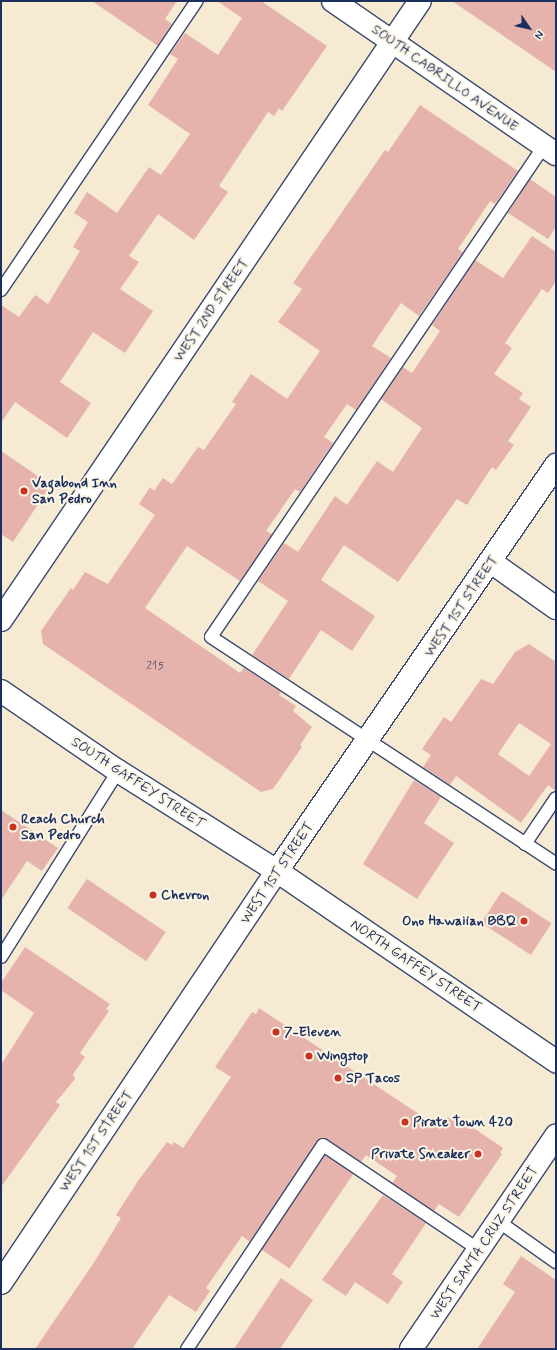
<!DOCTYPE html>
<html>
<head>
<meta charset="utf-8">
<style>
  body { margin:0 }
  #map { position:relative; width:557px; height:1350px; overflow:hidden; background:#f6ead2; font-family:Mynerve,sans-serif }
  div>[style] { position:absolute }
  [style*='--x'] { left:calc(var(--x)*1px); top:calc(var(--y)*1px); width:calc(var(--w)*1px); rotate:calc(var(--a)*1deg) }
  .building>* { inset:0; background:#e6b3ac; transform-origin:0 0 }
  .roads { filter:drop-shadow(1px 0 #3c4b6f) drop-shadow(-1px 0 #3c4b6f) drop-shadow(0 1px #3c4b6f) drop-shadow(0 -1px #3c4b6f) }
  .lane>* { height:12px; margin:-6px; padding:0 6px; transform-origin:6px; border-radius:6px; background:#fff }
  .street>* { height:22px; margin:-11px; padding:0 11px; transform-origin:11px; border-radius:11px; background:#fff }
  .secondary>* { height:22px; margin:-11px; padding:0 11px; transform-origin:11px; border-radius:11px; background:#fff }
  .primary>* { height:22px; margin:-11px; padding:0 11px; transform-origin:11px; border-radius:11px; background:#fff }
  .dots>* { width:11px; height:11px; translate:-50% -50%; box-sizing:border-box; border:2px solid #fcf5e5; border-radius:50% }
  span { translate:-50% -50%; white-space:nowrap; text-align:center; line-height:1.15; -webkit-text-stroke:4px #fcf5e5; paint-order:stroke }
  .number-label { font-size:12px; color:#4e5072 }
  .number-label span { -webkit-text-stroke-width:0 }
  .street-label { font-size:14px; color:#1b2f5e }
  .poi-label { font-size:14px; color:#1b2f5e; font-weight:700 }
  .left { translate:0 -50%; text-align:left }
  .right { translate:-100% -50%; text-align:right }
  .frame { position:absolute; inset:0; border:2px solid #1b2f5e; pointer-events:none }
  .north { position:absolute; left:509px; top:8px; width:40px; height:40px; -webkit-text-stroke:3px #fcf5e5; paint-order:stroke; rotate:124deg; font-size:11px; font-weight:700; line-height:16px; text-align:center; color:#1b2f5e }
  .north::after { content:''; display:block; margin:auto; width:14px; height:18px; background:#1b2f5e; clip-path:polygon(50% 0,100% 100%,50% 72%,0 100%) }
</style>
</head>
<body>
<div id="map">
  <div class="building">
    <i style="clip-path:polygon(92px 1px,177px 1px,165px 19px,172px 24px,158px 46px)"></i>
    <i style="clip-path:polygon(217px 1px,261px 1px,327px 46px,282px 111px,279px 108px,274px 116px,268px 112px,219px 186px,228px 192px,194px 240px,158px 214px,129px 256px,139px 262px,120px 289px,153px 311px,125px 353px,93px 332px,60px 382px,91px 403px,67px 438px,15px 402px,1px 423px,1px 305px,19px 317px,35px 295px,48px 304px,80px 251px,73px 247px,88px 222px,74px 213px,87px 192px,117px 213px,149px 167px,161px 175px,190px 134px,148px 105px,178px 59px,170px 54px,185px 33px,218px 55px,242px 18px)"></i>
    <i style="clip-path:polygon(452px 1px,556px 1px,556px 72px,483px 22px)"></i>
    <i style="clip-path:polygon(420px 105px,518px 171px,495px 204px,490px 201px,458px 249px,463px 252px,419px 316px,401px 303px,372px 346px,391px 358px,356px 410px,347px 404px,324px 437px,333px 443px,300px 492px,295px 489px,266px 531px,272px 534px,240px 581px,187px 546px,145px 608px,240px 673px,244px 668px,281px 692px,279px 695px,296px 706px,293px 711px,312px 727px,300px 745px,302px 747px,273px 789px,261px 792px,43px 644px,41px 631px,71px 588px,73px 590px,85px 572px,108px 584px,155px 515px,139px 504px,150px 487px,154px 491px,163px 478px,172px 484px,198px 447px,204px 450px,236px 404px,232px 402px,251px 374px,287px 399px,320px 351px,278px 322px,302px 289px,293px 283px,385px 150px,388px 152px)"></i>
    <i style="clip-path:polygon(530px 179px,556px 197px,556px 227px,548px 239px,508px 213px)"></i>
    <i style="clip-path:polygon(532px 236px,556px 252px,556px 281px,548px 293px,542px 289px,505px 343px,512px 348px,494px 374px,523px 393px,519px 399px,531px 407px,508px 441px,514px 445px,496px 470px,492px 467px,467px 505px,457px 499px,398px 582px,344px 545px,321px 580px,375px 616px,352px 651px,321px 630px,289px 679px,252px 655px,288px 601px,258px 581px,284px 543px,298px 552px,335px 496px,347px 505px,377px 461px,393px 472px,422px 428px,381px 399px,403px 367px,412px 373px,440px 331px,432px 325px,475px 260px,503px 278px)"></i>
    <i style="clip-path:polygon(1px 451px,51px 485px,13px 542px,1px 534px)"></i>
    <i style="clip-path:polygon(evenodd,529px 644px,556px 662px,556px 791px,548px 785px,521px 823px,456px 776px,450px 785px,423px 767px,431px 755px,422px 749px,444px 717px,451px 722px,481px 679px,493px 684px,515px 652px,529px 644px,519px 723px,551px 744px,529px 776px,498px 754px,519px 723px)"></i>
    <i style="clip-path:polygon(414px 780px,441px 797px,424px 823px,454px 843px,417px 899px,363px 864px)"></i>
    <i style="clip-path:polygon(1px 810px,58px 848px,42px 871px,27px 861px,1px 900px)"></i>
    <i style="left:87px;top:879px;width:95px;height:35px;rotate:34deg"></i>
    <i style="left:502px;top:891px;width:59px;height:38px;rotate:33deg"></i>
    <i style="clip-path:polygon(25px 947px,110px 1004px,106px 1009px,109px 1011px,80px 1053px,85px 1057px,73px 1074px,75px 1079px,56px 1102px,60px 1105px,1px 1187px,1px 1065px,34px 1013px,1px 990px,1px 983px)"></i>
    <i style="clip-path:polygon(259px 1008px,440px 1128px,448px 1117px,453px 1121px,456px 1116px,503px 1148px,500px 1153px,502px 1154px,459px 1217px,439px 1204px,434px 1211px,392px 1183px,397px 1176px,366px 1155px,361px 1162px,327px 1139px,320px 1138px,250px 1242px,242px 1236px,206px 1288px,210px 1291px,196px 1312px,169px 1295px,132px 1349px,35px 1349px,93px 1264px,121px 1218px,116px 1215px,138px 1181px,167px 1142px,172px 1145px,174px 1142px,183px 1148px,231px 1077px,215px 1067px,252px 1012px,256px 1014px)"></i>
    <i style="left:325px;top:1155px;width:34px;height:114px;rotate:34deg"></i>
    <i style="clip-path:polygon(383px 1195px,426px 1223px,392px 1274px,403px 1282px,388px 1304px,355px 1282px,346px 1296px,322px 1280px)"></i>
    <i style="clip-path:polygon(521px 1256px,556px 1280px,556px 1349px,477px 1349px,515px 1292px,503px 1284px)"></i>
    <i style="clip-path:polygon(281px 1278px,313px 1300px,280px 1349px,234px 1349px)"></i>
  </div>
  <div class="roads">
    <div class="lane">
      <i style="--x:544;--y:146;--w:593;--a:124.15"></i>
      <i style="--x:211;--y:637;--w:413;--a:33.3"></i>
      <i style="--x:1;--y:290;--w:349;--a:-55.9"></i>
      <i style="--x:525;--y:844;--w:55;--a:-56"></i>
      <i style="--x:1;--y:957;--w:220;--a:-57.8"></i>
      <i style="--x:498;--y:1221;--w:71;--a:35.3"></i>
      <i style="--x:187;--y:1349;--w:245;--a:-56.3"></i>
      <i style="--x:323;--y:1145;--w:188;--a:33.9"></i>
    </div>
    <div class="street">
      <i style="--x:491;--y:562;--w:80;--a:35.3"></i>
      <i style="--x:1;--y:620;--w:747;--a:-55.91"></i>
      <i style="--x:411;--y:1349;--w:258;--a:-55.8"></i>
    </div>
    <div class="secondary">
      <i style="--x:333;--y:1;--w:270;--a:34.5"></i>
      <i style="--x:1;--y:1283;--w:496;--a:-56.2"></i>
      <i style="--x:277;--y:871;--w:493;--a:-55.5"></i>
    </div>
    <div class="primary">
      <i style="--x:1;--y:691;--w:142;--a:34.4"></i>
      <i style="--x:118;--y:771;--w:188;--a:32.2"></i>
      <i style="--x:277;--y:871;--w:338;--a:34.3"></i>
    </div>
  </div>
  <div class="dots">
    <i style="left:24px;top:491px;background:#c8321e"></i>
    <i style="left:13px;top:827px;background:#c8321e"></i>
    <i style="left:153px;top:895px;background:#c8321e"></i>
    <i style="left:524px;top:921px;background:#c8321e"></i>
    <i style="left:276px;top:1032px;background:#c8321e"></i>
    <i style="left:309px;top:1056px;background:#c8321e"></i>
    <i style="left:338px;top:1078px;background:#c8321e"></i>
    <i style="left:405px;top:1122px;background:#c8321e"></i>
    <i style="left:478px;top:1154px;background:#c8321e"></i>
  </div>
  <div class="number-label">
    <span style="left:155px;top:667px">215</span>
  </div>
  <div class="street-label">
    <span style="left:445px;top:78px;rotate:35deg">SOUTH CABRILLO AVENUE</span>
    <span style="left:211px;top:310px;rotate:-56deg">WEST 2ND STREET</span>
    <span style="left:461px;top:606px;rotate:-56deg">WEST 1ST STREET</span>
    <span style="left:138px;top:783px;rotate:33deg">SOUTH GAFFEY STREET</span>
    <span style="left:277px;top:873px;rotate:-56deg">WEST 1ST STREET</span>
    <span style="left:416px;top:966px;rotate:34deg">NORTH GAFFEY STREET</span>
    <span style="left:96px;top:1141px;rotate:-56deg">WEST 1ST STREET</span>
    <span style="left:484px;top:1243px;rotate:-56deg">WEST SANTA CRUZ STREET</span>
  </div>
  <div class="poi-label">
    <span class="left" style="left:32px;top:491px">Vagabond Inn<br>San Pedro</span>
    <span class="left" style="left:21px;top:827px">Reach Church<br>San Pedro</span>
    <span class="left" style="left:161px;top:895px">Chevron</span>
    <span class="right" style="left:516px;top:921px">Ono Hawaiian BBQ</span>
    <span class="left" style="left:284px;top:1032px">7-Eleven</span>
    <span class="left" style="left:317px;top:1056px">Wingstop</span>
    <span class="left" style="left:346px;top:1078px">SP Tacos</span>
    <span class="left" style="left:413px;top:1122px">Pirate Town 420</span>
    <span class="right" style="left:470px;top:1154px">Private Sneaker</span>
  </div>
  <div class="frame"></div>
  <div class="north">N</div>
</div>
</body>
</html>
